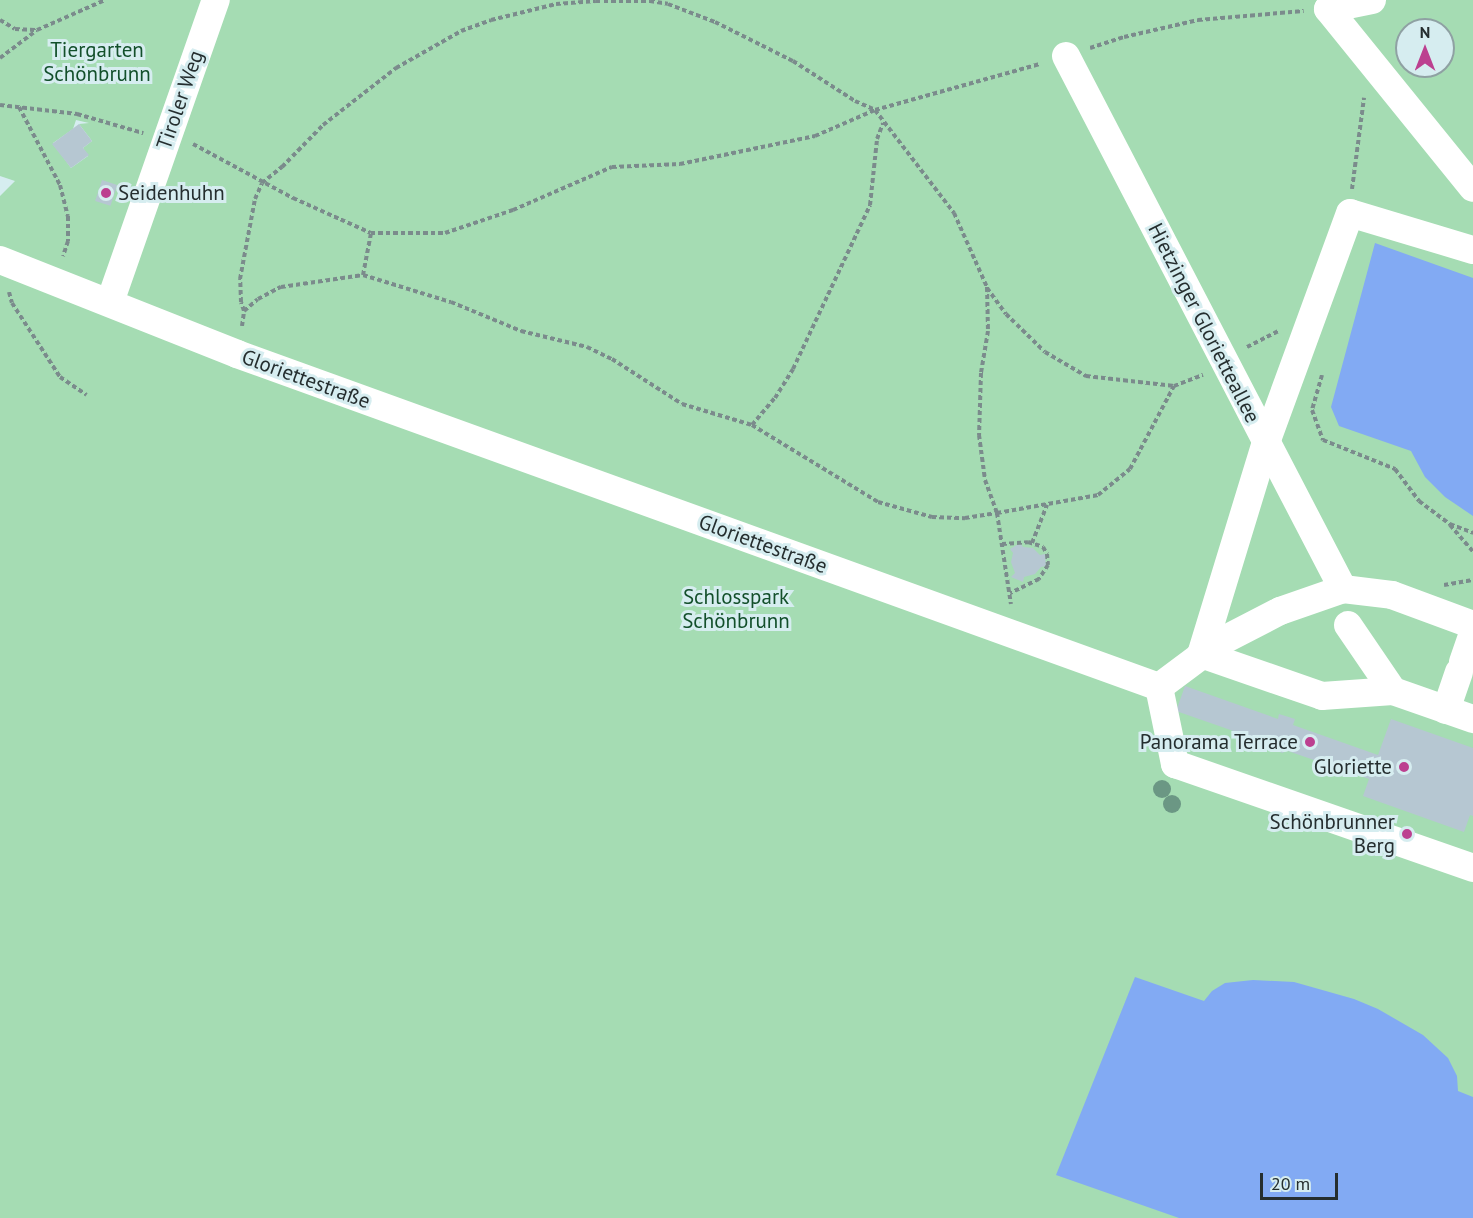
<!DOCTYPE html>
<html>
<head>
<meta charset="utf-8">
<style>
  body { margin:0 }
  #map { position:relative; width:1473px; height:1218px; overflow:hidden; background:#d6edf0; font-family:"PT Sans",sans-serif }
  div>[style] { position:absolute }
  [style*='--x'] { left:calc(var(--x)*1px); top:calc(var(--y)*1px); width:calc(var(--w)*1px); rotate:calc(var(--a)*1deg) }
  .green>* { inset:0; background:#a5dcb3 }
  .water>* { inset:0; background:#82aaf3 }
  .building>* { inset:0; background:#b6c7d2; transform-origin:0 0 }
  .path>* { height:4px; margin-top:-2px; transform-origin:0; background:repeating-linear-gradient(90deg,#7b8b8c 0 4.5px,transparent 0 7.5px) }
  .minor>* { height:28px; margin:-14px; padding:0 14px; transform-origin:14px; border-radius:14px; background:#fff }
  .trees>* { width:18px; height:18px; margin:-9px; border-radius:50%; background:#6b9784 }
  .dots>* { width:16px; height:16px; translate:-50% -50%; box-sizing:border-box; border:3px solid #d6edf0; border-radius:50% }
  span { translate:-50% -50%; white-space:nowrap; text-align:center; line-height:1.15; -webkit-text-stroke:6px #d6edf0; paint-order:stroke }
  .park-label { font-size:21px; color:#13502b }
  .street-label { font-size:21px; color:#252e2f }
  .poi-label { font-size:21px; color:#252e2f }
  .left { translate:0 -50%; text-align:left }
  .right { translate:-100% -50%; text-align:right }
  .north { position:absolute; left:1395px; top:18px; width:60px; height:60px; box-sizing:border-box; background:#d6edf0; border:2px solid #8fa1a3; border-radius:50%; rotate:0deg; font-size:16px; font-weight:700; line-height:24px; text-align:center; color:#252e2f }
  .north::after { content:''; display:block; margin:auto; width:21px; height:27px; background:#bc4090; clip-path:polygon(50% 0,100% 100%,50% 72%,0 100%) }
  .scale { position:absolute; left:1260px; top:1173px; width:78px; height:27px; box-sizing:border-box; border:3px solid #252e2f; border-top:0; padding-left:8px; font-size:18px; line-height:21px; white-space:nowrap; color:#252e2f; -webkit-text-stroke:4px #d6edf0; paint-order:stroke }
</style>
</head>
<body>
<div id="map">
  <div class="green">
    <i style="clip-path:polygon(evenodd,0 0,1473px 0,1473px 1218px,0 1218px,0 196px,15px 181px,0 176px,0 0,1407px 30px,1443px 30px,1443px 66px,1407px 66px,1407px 30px,0 0,76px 120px,89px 123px,79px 124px,92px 141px,83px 148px,88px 156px,71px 168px,53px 143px,73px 129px,76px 120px)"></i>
  </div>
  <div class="water">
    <i style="clip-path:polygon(1375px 243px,1473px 278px,1473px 516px,1445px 497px,1425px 477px,1411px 451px,1339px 426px,1331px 407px)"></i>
    <i style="clip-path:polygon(1135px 977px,1204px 1001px,1212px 991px,1225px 983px,1253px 980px,1294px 982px,1354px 999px,1378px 1009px,1423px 1035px,1448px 1058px,1457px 1076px,1458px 1091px,1473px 1097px,1473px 1218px,1179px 1218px,1056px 1175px)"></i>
  </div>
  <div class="building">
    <i style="clip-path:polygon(79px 124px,92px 141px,83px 148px,89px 155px,71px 168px,52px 144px)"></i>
    <i style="left:102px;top:180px;width:16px;height:22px;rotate:18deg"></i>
    <i style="clip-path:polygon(1020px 543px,1023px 547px,1033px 548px,1040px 555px,1045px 554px,1046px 566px,1041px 567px,1035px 574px,1024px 577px,1023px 582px,1011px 577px,1015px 573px,1011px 562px,1013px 553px,1010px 549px)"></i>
    <i style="clip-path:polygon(1185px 686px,1278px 719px,1279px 714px,1295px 719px,1293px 725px,1378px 755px,1391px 719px,1473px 748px,1473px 816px,1470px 815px,1464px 832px,1363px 796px,1369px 779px,1285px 750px,1283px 753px,1267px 748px,1269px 743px,1265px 742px,1176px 711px)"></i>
  </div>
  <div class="path">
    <i style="--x:0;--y:20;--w:17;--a:31"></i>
    <i style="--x:15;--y:29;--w:20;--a:3"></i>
    <i style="--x:1090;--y:48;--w:36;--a:-18"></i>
    <i style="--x:1124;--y:37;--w:76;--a:-12.9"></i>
    <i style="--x:1198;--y:20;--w:106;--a:-4.9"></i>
    <i style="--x:0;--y:58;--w:46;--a:-37.1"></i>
    <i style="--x:37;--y:30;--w:74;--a:-23.8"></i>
    <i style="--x:0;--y:105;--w:78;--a:6.7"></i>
    <i style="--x:77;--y:114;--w:69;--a:16.1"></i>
    <i style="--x:19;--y:107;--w:88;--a:62.3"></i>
    <i style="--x:60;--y:185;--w:32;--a:76"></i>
    <i style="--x:68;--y:216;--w:25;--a:90"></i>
    <i style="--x:68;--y:241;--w:16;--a:108"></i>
    <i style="--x:193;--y:144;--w:114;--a:28.4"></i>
    <i style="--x:293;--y:198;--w:85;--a:24.2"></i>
    <i style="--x:371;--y:233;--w:74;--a:0"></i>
    <i style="--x:445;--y:233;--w:72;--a:-18.7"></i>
    <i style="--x:513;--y:210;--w:108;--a:-23.5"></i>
    <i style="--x:612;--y:167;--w:68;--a:-2.5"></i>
    <i style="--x:680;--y:164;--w:138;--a:-11.7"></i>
    <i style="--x:815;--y:136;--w:65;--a:-23.4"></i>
    <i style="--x:875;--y:110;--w:171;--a:-15.6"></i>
    <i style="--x:1352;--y:189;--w:92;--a:-82.5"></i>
    <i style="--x:363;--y:275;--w:43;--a:-79.2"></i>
    <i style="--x:987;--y:288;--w:32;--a:54"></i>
    <i style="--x:1006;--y:314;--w:54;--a:44.3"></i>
    <i style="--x:1045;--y:352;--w:48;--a:30.3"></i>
    <i style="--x:1086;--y:376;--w:89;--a:6.5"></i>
    <i style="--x:9;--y:292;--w:11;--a:75"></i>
    <i style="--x:12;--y:303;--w:88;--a:57"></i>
    <i style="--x:60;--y:377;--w:32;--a:34"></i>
    <i style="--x:244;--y:311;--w:18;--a:-41"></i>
    <i style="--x:258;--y:299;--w:26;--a:-28"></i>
    <i style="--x:281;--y:287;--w:83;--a:-8.3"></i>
    <i style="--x:363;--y:275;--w:92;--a:17.1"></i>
    <i style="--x:451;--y:302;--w:76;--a:22.5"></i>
    <i style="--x:521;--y:331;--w:68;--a:13.6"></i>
    <i style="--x:587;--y:347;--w:28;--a:26"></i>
    <i style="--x:612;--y:359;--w:83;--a:32.7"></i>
    <i style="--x:682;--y:404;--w:73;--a:16.7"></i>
    <i style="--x:752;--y:425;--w:148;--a:31.4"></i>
    <i style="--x:878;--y:502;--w:56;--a:15.5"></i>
    <i style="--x:932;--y:517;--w:33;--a:2"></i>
    <i style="--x:965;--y:518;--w:32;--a:-9"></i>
    <i style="--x:997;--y:513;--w:92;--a:81.3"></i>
    <i style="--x:242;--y:326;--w:15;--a:-82"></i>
    <i style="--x:244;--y:311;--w:9;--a:-108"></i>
    <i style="--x:241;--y:302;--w:23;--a:-92"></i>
    <i style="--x:240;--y:279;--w:81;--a:-79.4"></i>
    <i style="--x:255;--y:199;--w:17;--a:-66"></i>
    <i style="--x:262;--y:183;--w:26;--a:-39"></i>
    <i style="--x:282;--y:167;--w:59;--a:-45.7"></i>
    <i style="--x:323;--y:125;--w:93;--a:-38"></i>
    <i style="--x:396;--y:68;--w:75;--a:-29.6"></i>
    <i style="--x:461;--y:31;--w:32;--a:-20"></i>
    <i style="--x:491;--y:20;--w:67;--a:-13.8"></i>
    <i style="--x:556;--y:4;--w:40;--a:-4.3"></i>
    <i style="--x:596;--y:1;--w:54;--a:0"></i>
    <i style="--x:650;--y:1;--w:18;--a:9"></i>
    <i style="--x:668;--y:4;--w:50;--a:21"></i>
    <i style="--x:715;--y:22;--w:87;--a:26.6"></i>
    <i style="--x:793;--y:61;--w:74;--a:32.8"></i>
    <i style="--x:855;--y:101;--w:22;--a:24"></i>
    <i style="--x:875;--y:110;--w:130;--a:52.5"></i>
    <i style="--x:954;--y:213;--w:81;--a:66"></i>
    <i style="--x:987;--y:287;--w:44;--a:88.7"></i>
    <i style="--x:988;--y:331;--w:43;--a:99.5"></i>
    <i style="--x:981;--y:373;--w:62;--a:91.8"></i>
    <i style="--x:979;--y:435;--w:45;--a:82.4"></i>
    <i style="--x:985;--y:480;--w:35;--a:70"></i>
    <i style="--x:997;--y:513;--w:103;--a:-10.1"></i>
    <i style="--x:1098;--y:495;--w:41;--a:-39.1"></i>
    <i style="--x:1130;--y:469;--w:94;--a:-62.1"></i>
    <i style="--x:1174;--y:386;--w:31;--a:-21"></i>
    <i style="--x:1247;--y:347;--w:35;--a:-27"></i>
    <i style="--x:1322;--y:375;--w:36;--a:106"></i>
    <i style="--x:1312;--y:410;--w:32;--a:70"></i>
    <i style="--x:1323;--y:440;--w:78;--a:21.9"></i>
    <i style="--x:1395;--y:469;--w:40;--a:53"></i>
    <i style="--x:1419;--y:501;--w:39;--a:37"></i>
    <i style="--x:1450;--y:524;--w:25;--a:21"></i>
    <i style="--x:752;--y:425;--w:35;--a:-50"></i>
    <i style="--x:775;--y:398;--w:34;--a:-58"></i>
    <i style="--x:793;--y:369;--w:181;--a:-64.8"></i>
    <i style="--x:870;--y:205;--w:66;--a:-83.9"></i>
    <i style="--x:877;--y:139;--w:17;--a:-69"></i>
    <i style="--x:1450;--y:525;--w:35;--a:49"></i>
    <i style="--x:1032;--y:543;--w:41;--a:-68.5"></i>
    <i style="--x:1002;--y:544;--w:26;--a:-4"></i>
    <i style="--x:1028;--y:542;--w:16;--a:18"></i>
    <i style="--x:1043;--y:547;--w:8;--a:60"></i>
    <i style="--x:1047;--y:554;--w:11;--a:85"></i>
    <i style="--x:1048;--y:565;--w:17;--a:123"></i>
    <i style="--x:1039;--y:579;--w:32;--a:154"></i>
    <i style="--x:1444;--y:585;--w:29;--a:-10"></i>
  </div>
  <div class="minor">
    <i style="--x:1372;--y:0;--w:45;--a:168.4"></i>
    <i style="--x:1328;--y:9;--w:230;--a:51"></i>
    <i style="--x:1066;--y:56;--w:601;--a:62.54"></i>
    <i style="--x:1473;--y:250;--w:128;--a:-163.3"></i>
    <i style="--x:1350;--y:213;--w:244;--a:110.1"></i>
    <i style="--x:1266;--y:442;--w:222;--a:107"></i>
    <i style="--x:1201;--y:654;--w:128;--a:19.1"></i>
    <i style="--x:1322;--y:696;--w:71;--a:-4"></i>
    <i style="--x:1393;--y:691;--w:85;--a:19.3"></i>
    <i style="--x:0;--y:260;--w:255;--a:21.6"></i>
    <i style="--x:237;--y:354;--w:980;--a:19.86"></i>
    <i style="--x:110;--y:302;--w:320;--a:-70.7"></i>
    <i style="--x:1348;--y:625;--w:80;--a:55.7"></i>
    <i style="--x:1463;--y:662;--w:31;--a:-71"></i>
    <i style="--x:1159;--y:687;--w:79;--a:78.3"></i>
    <i style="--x:1175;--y:764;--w:316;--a:19.2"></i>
    <i style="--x:1159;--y:687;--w:74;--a:-36.7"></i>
    <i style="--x:1218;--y:643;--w:70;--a:-27.3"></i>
    <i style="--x:1280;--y:611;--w:67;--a:-19.2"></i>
    <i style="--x:1343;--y:589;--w:49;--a:7"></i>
    <i style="--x:1392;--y:595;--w:86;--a:20.3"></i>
    <i style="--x:1446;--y:710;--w:40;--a:-71.1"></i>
  </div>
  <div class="trees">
    <i style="left:1162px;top:789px"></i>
    <i style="left:1172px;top:804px"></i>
  </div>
  <div class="dots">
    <i style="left:106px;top:193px;background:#bc4090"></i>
    <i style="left:1310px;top:742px;background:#bc4090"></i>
    <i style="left:1404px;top:767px;background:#bc4090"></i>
    <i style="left:1407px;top:834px;background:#bc4090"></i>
  </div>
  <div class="park-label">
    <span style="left:97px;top:62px">Tiergarten<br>Schönbrunn</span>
    <span style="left:736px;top:609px">Schlosspark<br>Schönbrunn</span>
  </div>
  <div class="street-label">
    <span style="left:180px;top:100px;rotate:-71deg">Tiroler Weg</span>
    <span style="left:1204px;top:323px;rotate:63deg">Hietzinger Glorietteallee</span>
    <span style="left:306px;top:379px;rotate:20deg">Gloriettestraße</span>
    <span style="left:763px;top:544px;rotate:20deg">Gloriettestraße</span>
  </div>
  <div class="poi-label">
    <span class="left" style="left:118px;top:193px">Seidenhuhn</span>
    <span class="right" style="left:1298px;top:742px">Panorama Terrace</span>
    <span class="right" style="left:1392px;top:767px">Gloriette</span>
    <span class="right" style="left:1395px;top:834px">Schönbrunner<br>Berg</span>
  </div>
  <div class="north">N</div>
  <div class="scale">20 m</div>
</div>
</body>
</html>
